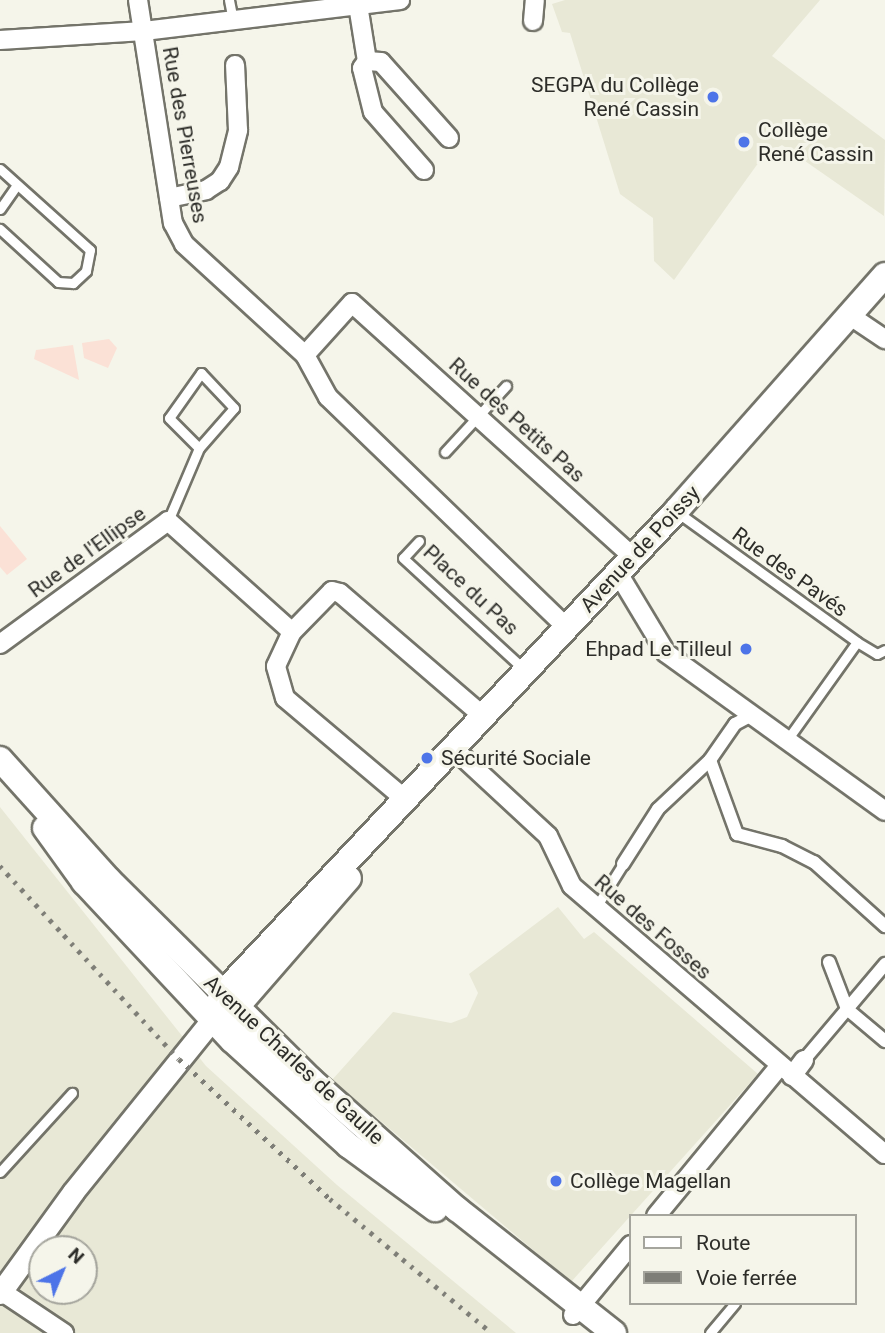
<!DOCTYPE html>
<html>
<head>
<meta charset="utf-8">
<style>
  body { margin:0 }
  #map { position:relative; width:885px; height:1333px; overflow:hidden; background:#f5f5ea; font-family:Roboto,sans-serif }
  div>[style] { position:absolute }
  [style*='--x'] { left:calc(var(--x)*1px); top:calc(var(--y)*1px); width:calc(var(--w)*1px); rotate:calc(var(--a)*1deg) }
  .built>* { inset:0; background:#e8e8d6 }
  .green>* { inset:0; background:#fbe1d6 }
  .roads { filter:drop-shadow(2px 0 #74746a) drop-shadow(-2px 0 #74746a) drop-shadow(0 2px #74746a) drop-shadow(0 -2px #74746a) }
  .service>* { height:9px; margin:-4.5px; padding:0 4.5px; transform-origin:4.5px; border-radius:4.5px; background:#fff }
  .pedestrian>* { height:12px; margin:-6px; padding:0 6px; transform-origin:6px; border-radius:6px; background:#fff }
  .minor>* { height:18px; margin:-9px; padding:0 9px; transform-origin:9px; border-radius:9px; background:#fff }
  .tertiary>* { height:21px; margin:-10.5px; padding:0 10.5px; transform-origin:10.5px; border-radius:10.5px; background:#fff }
  .secondary>* { height:24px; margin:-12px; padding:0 12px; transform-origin:12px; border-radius:12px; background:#fff }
  .rail>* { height:4.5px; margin-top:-2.25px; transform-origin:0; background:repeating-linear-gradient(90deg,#7e7e77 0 3.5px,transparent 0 10.5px) }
  .dots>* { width:19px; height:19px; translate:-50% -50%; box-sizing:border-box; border:4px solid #f5f5ea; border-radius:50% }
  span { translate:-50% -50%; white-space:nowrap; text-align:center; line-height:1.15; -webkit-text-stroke:6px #f5f5ea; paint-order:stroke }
  .poi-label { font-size:21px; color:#2d2d29 }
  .right { translate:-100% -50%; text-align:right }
  .left { translate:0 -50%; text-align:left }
  .street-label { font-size:21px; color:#2d2d29 }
  .legend { position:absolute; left:629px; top:1214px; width:228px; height:91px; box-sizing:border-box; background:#f5f5ea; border:2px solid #a5a59d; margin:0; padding:9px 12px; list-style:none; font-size:21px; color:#2d2d29 }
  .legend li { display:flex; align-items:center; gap:14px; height:35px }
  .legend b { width:35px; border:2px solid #a5a59d }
  .north { position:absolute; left:28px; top:1235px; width:70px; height:70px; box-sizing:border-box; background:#f5f5ea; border:2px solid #a5a59d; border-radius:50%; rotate:43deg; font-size:19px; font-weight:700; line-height:28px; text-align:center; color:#2d2d29 }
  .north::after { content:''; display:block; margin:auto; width:24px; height:32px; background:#4d74e8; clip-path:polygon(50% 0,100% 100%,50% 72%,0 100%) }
</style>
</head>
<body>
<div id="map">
  <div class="built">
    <i style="clip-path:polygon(565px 0,820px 0,772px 56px,885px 140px,884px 216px,782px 145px,764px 155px,674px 280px,654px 261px,653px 218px,620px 194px,570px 33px,562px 32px,552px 4px)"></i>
    <i style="clip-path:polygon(evenodd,0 807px,206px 1066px,337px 1185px,516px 1333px,0 1333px,0 807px,42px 1249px,84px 1249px,84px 1291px,42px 1291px,42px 1249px)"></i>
    <i style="clip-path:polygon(558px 907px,584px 939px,594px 932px,758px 1074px,571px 1282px,332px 1080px,393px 1012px,451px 1023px,467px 1017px,478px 993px,469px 974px)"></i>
  </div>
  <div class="green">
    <i style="clip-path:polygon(109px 339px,117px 348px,108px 368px,84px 358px,82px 343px)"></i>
    <i style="clip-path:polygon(73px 345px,79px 380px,34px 359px,36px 350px)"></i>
    <i style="clip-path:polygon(0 526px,27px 559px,7px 575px,0 567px)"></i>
  </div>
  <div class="roads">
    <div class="service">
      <i style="--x:229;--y:0;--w:20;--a:79"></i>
      <i style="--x:0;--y:169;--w:121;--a:42"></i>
      <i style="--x:90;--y:250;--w:21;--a:101"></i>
      <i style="--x:86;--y:271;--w:18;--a:137"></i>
      <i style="--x:73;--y:283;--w:15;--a:-176"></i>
      <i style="--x:58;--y:282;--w:79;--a:-137.6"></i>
      <i style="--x:0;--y:209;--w:29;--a:-55"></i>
      <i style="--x:445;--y:452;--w:90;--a:-47.3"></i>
      <i style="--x:677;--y:512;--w:222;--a:35.8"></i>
      <i style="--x:857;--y:642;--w:23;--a:31"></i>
      <i style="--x:877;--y:654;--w:9;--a:-27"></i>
      <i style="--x:168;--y:521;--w:79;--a:-67"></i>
      <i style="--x:199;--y:448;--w:53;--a:-48.8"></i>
      <i style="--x:234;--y:408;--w:48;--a:-133.3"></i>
      <i style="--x:201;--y:373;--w:55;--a:125.4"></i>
      <i style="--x:169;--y:418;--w:42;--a:45"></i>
      <i style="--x:419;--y:541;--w:23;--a:133"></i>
      <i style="--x:403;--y:558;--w:166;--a:42.6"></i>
      <i style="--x:787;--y:740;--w:120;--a:-54.5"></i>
      <i style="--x:596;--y:907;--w:51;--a:-57.9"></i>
      <i style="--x:0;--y:1172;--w:107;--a:-47.7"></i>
      <i style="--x:710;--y:1333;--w:39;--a:-50"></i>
    </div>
    <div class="pedestrian">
      <i style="--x:710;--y:760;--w:79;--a:70"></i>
      <i style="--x:737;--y:834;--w:47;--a:14.9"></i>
      <i style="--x:782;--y:846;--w:36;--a:27"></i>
      <i style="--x:814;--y:862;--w:96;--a:42"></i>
      <i style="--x:623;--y:864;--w:65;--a:-57.5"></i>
      <i style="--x:658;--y:809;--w:71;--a:-43.3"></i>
      <i style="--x:710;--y:760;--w:44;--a:-55.2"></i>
      <i style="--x:735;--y:724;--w:17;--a:-28"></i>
      <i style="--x:829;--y:962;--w:50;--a:69"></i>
      <i style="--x:847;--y:1009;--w:50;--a:40.1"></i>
      <i style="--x:804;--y:1060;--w:126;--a:-49.8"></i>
    </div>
    <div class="minor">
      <i style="--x:138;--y:0;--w:226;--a:81.1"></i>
      <i style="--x:173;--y:223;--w:24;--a:62"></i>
      <i style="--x:184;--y:244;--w:164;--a:42.5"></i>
      <i style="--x:305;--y:355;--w:48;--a:61.3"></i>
      <i style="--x:328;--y:397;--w:332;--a:44"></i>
      <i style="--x:358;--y:5;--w:57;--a:80.9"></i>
      <i style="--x:533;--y:21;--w:21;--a:-85"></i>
      <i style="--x:0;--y:40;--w:144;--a:-3.6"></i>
      <i style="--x:144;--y:31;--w:258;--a:-6.9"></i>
      <i style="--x:424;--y:170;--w:77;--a:-131.3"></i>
      <i style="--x:373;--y:112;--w:45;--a:-104"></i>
      <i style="--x:362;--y:68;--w:9;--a:-54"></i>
      <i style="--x:367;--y:61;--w:14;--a:4"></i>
      <i style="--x:381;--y:62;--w:102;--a:48.2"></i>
      <i style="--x:169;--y:198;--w:38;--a:-12"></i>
      <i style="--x:206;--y:190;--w:17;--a:-33"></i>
      <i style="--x:220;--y:181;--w:17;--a:-57"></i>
      <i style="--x:229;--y:167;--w:38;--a:-76"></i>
      <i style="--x:238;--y:130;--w:65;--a:-92.6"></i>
      <i style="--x:852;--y:317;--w:40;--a:34"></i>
      <i style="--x:305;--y:355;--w:70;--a:-47.9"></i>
      <i style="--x:352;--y:303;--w:379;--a:42.1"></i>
      <i style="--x:618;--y:573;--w:93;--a:59"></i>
      <i style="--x:666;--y:653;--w:270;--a:35.8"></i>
      <i style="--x:0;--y:644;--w:208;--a:-36.2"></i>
      <i style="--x:168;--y:521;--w:166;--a:41.8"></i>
      <i style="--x:454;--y:749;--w:128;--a:42.8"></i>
      <i style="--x:548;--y:836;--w:55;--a:64.4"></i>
      <i style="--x:572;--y:886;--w:412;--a:40.6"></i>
      <i style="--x:406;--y:800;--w:158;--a:-139.9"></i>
      <i style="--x:285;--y:698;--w:33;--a:-106"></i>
      <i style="--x:276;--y:666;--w:38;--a:-65"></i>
      <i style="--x:292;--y:632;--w:57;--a:-45.7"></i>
      <i style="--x:332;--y:591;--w:8;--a:14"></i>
      <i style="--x:340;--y:593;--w:190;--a:40.7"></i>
      <i style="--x:792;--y:1076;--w:20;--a:-53"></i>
      <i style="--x:656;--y:1216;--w:193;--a:-50.5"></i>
      <i style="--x:1;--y:1291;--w:76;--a:33.7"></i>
      <i style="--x:573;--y:1315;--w:91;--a:-50.4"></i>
    </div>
    <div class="tertiary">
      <i style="--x:225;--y:1014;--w:106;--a:42.7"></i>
      <i style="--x:0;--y:1293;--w:125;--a:-54.1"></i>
      <i style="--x:73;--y:1192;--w:221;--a:-51.1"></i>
    </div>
    <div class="secondary">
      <i style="--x:0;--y:759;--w:163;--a:48"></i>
      <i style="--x:109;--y:880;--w:284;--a:44.7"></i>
      <i style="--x:311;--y:1080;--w:195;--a:41.5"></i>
      <i style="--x:457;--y:1209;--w:200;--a:38.3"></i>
      <i style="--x:45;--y:828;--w:67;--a:54.2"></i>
      <i style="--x:84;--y:882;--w:216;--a:46.9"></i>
      <i style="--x:232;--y:1040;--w:158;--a:42.2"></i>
      <i style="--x:349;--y:1146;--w:107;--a:36.2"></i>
      <i style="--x:222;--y:1015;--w:16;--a:-27"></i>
      <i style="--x:236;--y:1008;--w:172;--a:-49"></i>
      <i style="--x:212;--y:1020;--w:28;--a:-69"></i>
      <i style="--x:222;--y:994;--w:663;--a:-46.77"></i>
      <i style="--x:676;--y:511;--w:315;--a:-48.5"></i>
    </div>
  </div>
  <div class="rail">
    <i style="--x:0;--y:866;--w:263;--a:47.2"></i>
    <i style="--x:179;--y:1059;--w:206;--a:42.8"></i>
    <i style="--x:330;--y:1199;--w:210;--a:39.6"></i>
  </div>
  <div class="dots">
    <i style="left:713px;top:97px;background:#4d74e8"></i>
    <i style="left:744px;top:142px;background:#4d74e8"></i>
    <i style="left:746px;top:649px;background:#4d74e8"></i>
    <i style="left:427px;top:758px;background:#4d74e8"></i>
    <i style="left:556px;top:1181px;background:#4d74e8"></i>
  </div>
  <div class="poi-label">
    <span class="right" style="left:699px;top:97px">SEGPA du Collège<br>René Cassin</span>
    <span class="left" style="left:758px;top:142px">Collège<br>René Cassin</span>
    <span class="right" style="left:732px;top:649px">Ehpad Le Tilleul</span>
    <span class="left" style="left:441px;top:758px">Sécurité Sociale</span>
    <span class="left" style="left:570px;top:1181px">Collège Magellan</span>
  </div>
  <div class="street-label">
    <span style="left:185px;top:135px;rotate:80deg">Rue des Pierreuses</span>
    <span style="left:517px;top:420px;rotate:42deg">Rue des Petits Pas</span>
    <span style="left:640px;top:549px;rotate:-47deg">Avenue de Poissy</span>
    <span style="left:87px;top:552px;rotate:-36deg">Rue de l'Ellipse</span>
    <span style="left:790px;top:572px;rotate:36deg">Rue des Pavés</span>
    <span style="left:471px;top:590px;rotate:43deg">Place du Pas</span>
    <span style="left:653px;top:927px;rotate:41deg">Rue des Fosses</span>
    <span style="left:294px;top:1060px;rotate:43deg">Avenue Charles de Gaulle</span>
  </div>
  <ul class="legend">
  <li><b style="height:9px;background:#fff"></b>Route</li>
  <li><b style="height:9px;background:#7e7e77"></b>Voie ferrée</li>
  </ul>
  <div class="north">N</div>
</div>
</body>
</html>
